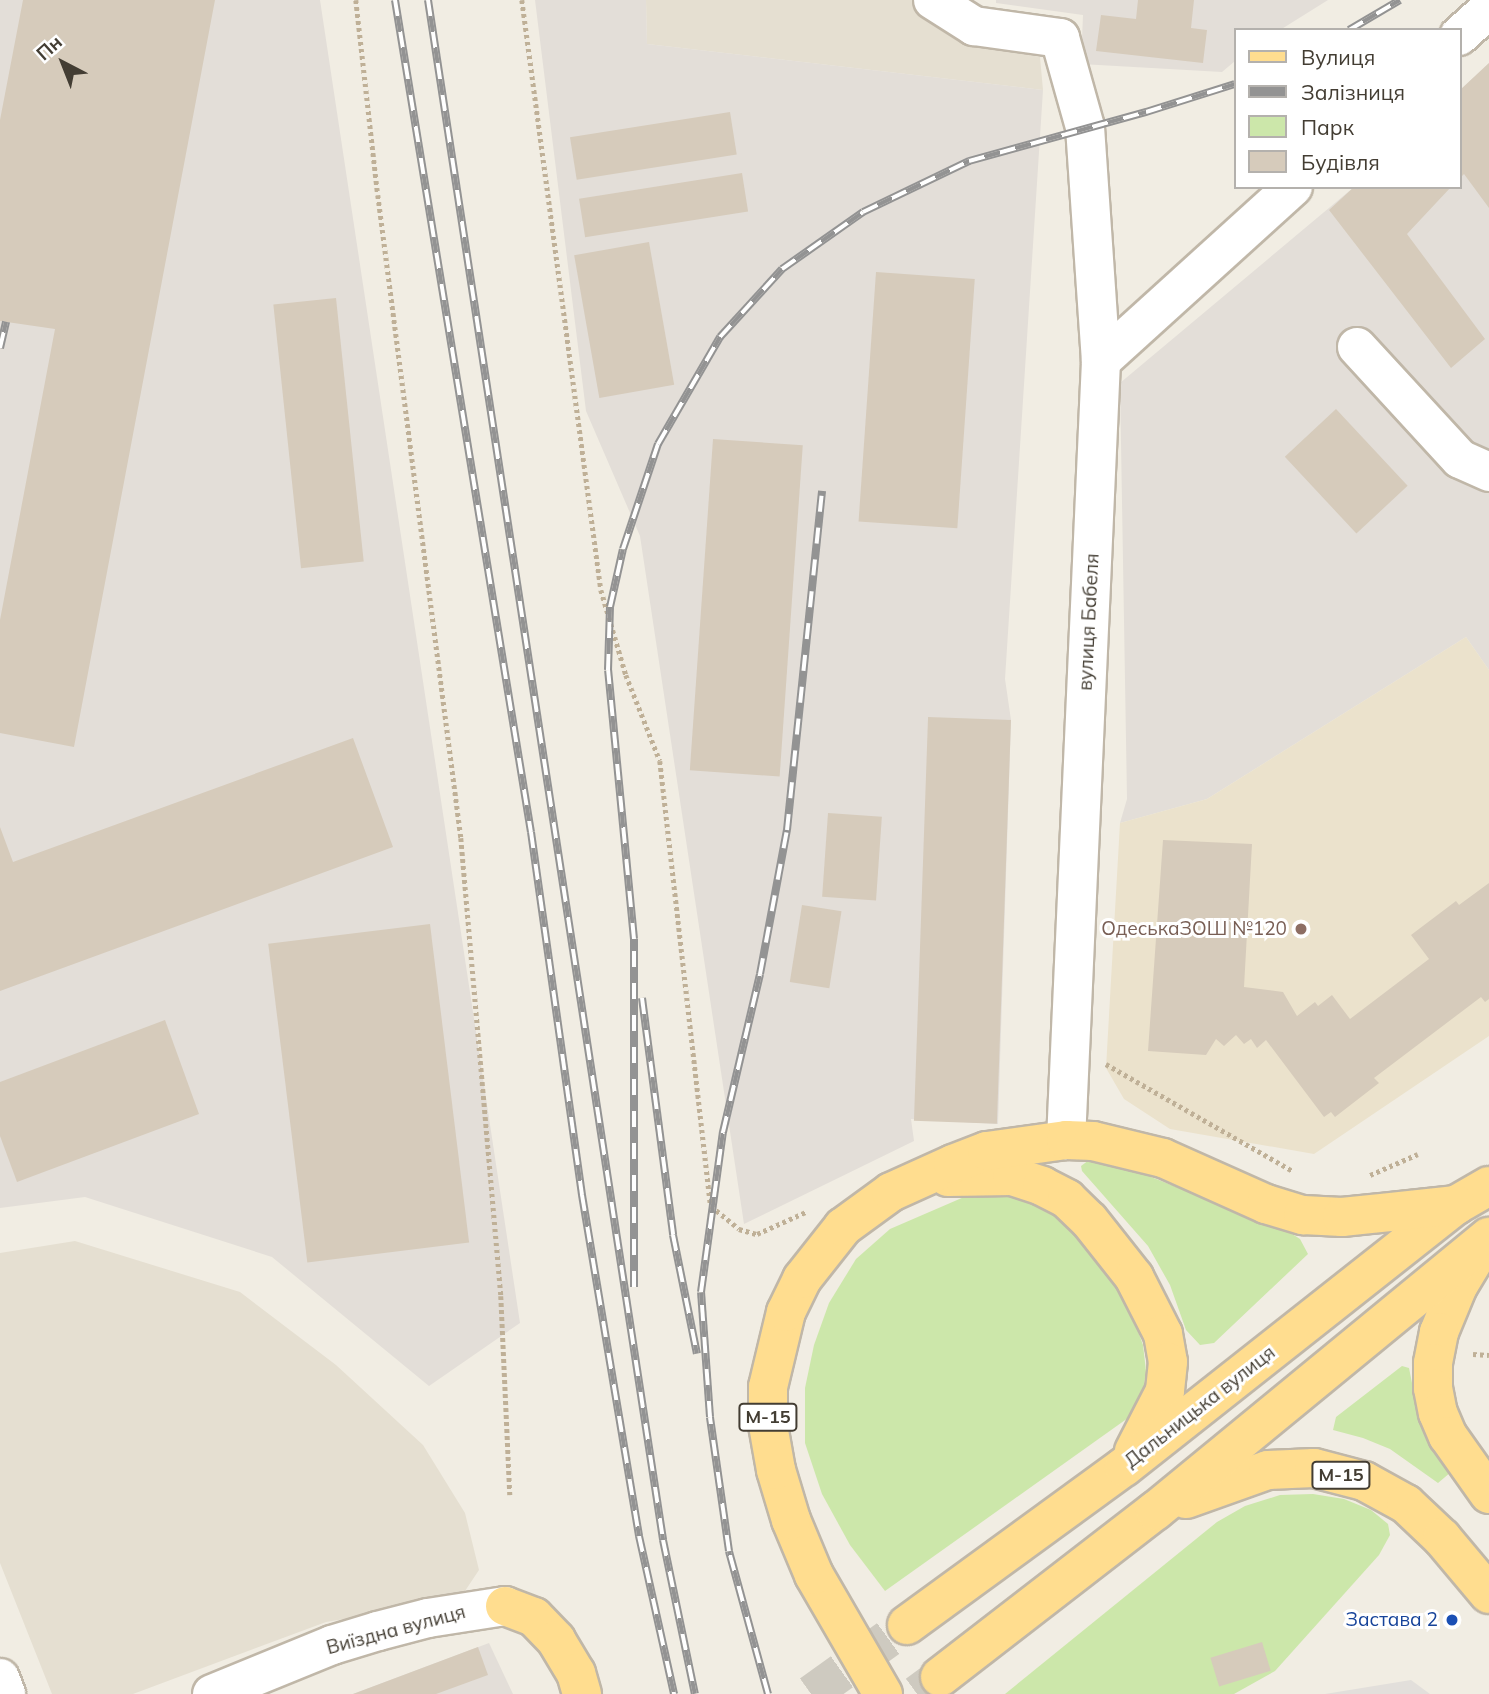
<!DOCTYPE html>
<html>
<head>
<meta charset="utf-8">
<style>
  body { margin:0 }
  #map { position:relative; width:1489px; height:1694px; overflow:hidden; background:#f1ede3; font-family:Mulish,sans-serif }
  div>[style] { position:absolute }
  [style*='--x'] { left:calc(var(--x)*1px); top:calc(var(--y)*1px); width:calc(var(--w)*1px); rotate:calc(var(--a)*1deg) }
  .residential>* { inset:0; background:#e5dfd1 }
  .industrial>* { inset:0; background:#e3ded8 }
  .education>* { inset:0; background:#ebe2cc }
  .green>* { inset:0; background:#cce7aa }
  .parking>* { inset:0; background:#e2dfdb }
  .building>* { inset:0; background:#d6cbbb; transform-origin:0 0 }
  .major-tunnel>* { height:38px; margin-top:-19px; transform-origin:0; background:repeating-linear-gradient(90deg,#cecac0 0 38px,transparent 0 57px) }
  .path>* { height:4.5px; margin-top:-2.25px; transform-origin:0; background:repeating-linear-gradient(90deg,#bfb097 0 3.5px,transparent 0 7px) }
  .roads { filter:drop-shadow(2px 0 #c0b7a8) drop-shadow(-2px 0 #c0b7a8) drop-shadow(0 2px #c0b7a8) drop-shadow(0 -2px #c0b7a8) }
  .minor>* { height:38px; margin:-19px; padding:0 19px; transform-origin:19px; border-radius:19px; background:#fff }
  .major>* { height:38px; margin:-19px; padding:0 19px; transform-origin:19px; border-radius:19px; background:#ffdd8f }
  .rail>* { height:8px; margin-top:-4px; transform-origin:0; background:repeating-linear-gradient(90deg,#fff 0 16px,#939393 0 32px); box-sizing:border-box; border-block:2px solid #939393 }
  .dots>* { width:19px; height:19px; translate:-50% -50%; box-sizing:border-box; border:4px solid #fff; border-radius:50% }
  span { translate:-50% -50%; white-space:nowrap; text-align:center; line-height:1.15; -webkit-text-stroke:6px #fff; paint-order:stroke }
  .shield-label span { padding:2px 5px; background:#fff; border:2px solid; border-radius:5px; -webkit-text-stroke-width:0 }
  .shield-label { font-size:18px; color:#433d33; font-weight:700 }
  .street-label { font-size:19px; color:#433d33 }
  .education-label { font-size:19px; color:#785e54 }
  .right { translate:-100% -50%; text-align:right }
  .transit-label { font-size:19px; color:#164399 }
  .legend { position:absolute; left:1234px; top:28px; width:228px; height:161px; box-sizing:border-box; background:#fff; border:2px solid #b4b1ad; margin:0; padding:9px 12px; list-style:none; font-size:21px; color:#433d33 }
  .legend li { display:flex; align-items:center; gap:14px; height:35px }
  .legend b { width:35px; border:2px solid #b4b1ad }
  .north { position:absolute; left:28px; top:28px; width:70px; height:70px; -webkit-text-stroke:5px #fff; paint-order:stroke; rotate:318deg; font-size:19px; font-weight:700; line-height:28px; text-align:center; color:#433d33 }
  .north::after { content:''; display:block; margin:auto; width:24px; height:32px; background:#433d33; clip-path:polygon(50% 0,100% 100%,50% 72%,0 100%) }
</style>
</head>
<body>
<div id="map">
  <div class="residential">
    <i style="clip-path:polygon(646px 0,916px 0,971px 43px,1040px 57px,1043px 90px,647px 44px)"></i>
    <i style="clip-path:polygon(75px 1241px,240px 1292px,336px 1365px,423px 1445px,465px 1513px,479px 1570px,459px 1600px,326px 1622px,133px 1694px,52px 1694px,0 1563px,0 1253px)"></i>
  </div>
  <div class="industrial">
    <i style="clip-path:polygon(0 0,320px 0,520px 1323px,429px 1386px,272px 1257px,85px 1197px,0 1208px)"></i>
    <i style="clip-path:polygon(535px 0,646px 0,647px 44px,1043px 90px,1005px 679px,1011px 720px,998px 1124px,911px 1119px,914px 1141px,744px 1224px,640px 536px,586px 411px)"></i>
    <i style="clip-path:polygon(996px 0,1328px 0,1280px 30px,1235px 30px,1235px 61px,1222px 72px,1081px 64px,1083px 15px,996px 3px)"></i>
    <i style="clip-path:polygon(1489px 63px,1489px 670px,1466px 637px,1207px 799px,1120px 823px,1127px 799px,1120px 383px,1354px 187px,1459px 187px,1459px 91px)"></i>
    <i style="clip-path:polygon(489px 1643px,513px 1694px,353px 1694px)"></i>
  </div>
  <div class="education">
    <i style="clip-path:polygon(1466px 637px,1489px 670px,1489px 1036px,1314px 1154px,1170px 1129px,1124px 1099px,1106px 1068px,1120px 823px,1207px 799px)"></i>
  </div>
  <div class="green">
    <i style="clip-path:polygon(1089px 1160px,1123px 1166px,1286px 1230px,1300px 1239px,1308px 1254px,1214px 1343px,1200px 1345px,1186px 1330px,1170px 1285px,1148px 1246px,1082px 1171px,1081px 1166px)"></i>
    <i style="clip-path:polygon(1006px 1190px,1033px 1197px,1064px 1219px,1095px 1256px,1120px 1292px,1133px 1317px,1143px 1345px,1146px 1371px,1143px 1394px,1135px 1413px,885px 1591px,850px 1545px,822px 1494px,805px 1443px,805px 1388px,814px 1345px,829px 1303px,856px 1259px,890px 1229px,971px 1194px)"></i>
    <i style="clip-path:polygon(1402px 1366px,1409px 1368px,1420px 1423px,1451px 1472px,1438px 1483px,1390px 1449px,1363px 1438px,1333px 1430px,1336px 1417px)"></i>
    <i style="clip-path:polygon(1313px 1494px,1344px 1499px,1371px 1510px,1388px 1524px,1390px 1535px,1379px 1555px,1275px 1671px,1234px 1694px,1005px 1694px,1217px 1522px,1245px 1506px,1280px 1495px)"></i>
  </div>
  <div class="parking">
    <i style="clip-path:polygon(1411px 1680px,1430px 1694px,1325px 1694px)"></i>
  </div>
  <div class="building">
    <i style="clip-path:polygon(23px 0,215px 0,74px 747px,0 733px,0 620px,55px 329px,0 321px,0 120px)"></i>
    <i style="clip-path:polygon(1138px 0,1194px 0,1191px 28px,1207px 30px,1203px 63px,1096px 51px,1101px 15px,1136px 19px)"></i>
    <i style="clip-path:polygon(1489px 63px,1489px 208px,1464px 174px,1459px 179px,1459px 91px)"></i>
    <i style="left:730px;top:112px;width:43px;height:162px;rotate:81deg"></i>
    <i style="left:742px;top:173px;width:39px;height:165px;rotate:81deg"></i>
    <i style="clip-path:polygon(1354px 187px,1451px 187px,1407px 234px,1485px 339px,1451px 368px,1329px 210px)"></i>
    <i style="left:649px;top:242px;width:145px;height:76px;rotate:80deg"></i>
    <i style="left:876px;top:272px;width:99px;height:250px;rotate:4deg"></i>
    <i style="left:336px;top:298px;width:265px;height:63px;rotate:84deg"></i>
    <i style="left:1336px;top:409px;width:105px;height:70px;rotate:47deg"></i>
    <i style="left:713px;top:439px;width:90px;height:332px;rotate:4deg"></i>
    <i style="left:1011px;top:720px;width:404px;height:83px;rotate:92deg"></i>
    <i style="clip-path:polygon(353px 738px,393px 847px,0 991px,0 827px,13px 862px)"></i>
    <i style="left:828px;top:813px;width:54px;height:84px;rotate:4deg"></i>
    <i style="clip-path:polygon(1163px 840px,1252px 844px,1244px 987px,1283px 992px,1297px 1016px,1315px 1002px,1318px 1006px,1332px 995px,1350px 1019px,1429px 959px,1411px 935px,1456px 901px,1459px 905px,1489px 883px,1489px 999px,1485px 1002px,1481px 997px,1374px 1078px,1379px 1083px,1335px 1117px,1331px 1112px,1324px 1117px,1266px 1040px,1257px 1048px,1251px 1039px,1244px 1044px,1236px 1035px,1224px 1046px,1216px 1039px,1206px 1055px,1148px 1051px)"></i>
    <i style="left:802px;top:905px;width:40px;height:78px;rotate:9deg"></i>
    <i style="left:430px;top:924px;width:321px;height:163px;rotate:83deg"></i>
    <i style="clip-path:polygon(165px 1020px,199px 1114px,17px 1182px,0 1136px,0 1082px)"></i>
    <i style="left:1262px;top:1642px;width:30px;height:54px;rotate:73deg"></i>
    <i style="clip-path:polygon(478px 1647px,488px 1675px,436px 1694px,353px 1694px)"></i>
  </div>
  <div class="major-tunnel">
    <i style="--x:811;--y:1694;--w:118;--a:-35.7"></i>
    <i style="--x:917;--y:1694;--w:29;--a:-36"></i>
  </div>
  <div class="path">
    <i style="--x:356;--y:0;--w:196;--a:83.6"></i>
    <i style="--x:378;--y:195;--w:648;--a:82.64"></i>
    <i style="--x:461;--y:838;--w:460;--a:85"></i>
    <i style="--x:501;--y:1296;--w:199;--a:87.4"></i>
    <i style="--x:522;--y:0;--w:595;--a:82.37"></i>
    <i style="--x:601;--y:590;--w:89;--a:73.6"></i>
    <i style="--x:626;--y:675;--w:92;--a:68.4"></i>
    <i style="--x:660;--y:761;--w:448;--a:83.5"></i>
    <i style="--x:711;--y:1206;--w:36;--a:39"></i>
    <i style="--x:739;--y:1229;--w:19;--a:16"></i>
    <i style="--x:757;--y:1234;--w:54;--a:-24.2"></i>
    <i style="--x:1106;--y:1064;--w:215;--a:29.8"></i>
    <i style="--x:1370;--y:1175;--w:52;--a:-23.6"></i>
    <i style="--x:1473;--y:1354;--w:16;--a:4"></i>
  </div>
  <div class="roads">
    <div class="minor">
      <i style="--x:933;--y:0;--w:49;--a:32.4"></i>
      <i style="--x:974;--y:26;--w:87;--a:7.9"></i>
      <i style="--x:1060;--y:38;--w:92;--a:74.3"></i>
      <i style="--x:1085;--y:127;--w:235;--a:86.1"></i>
      <i style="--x:1101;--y:361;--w:780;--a:92.57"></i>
      <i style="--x:1459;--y:36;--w:40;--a:-42"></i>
      <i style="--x:1357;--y:347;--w:152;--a:47.4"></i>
      <i style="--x:1460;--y:459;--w:32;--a:24"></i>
      <i style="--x:1101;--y:361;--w:259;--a:-42.2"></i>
      <i style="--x:0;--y:1678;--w:17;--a:69"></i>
      <i style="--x:212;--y:1694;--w:130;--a:-22.2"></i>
      <i style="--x:332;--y:1645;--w:48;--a:-16.9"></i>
      <i style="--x:378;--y:1631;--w:52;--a:-14.6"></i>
      <i style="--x:428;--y:1618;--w:78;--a:-8.9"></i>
    </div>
    <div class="major">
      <i style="--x:948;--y:1177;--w:64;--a:-0.9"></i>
      <i style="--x:1012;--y:1176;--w:32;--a:18"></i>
      <i style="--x:1042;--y:1186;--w:28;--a:27"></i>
      <i style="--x:1067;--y:1199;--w:30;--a:44"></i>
      <i style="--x:1089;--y:1220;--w:73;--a:51.7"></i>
      <i style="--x:1134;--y:1277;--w:64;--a:63"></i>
      <i style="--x:1163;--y:1334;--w:28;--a:80"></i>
      <i style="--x:1168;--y:1362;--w:29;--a:96"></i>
      <i style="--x:1165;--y:1391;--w:68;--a:117.3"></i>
      <i style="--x:1475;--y:1258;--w:33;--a:121"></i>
      <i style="--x:1458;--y:1286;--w:50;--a:112.4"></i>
      <i style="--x:1439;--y:1332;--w:32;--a:101"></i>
      <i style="--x:1433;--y:1363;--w:25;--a:90"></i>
      <i style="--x:1433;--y:1388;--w:25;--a:79"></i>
      <i style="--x:1438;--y:1413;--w:25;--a:67"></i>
      <i style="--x:1448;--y:1436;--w:71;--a:54.7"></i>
      <i style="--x:1186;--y:1499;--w:87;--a:-19.5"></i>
      <i style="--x:1268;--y:1470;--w:46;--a:-2.5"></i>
      <i style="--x:1314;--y:1468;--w:52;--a:14.6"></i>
      <i style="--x:1364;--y:1481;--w:48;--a:28.7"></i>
      <i style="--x:1406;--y:1504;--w:50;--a:43.4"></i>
      <i style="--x:1442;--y:1538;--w:73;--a:50"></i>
      <i style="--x:505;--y:1606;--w:31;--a:21"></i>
      <i style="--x:534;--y:1617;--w:32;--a:46"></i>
      <i style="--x:556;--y:1640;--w:39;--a:59"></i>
      <i style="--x:576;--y:1673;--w:22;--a:74"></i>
      <i style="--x:907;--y:1625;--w:268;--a:-36.1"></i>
      <i style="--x:1124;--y:1467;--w:423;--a:-38.3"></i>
      <i style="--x:1456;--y:1205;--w:38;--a:-30"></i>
      <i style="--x:940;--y:1677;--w:272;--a:-37.7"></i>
      <i style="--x:1155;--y:1511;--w:432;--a:-39.4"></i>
      <i style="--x:883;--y:1694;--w:138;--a:-120.1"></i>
      <i style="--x:814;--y:1575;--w:60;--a:-112.7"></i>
      <i style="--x:791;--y:1520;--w:52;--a:-106.7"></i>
      <i style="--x:776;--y:1470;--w:46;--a:-100.1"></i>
      <i style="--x:768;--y:1425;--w:38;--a:-90"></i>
      <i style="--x:768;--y:1387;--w:77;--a:-76.5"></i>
      <i style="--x:786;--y:1312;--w:37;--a:-64"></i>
      <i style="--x:802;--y:1279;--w:66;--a:-51.7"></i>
      <i style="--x:843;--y:1227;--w:59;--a:-36.1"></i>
      <i style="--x:891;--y:1192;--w:68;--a:-24.3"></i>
      <i style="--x:953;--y:1164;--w:36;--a:-21"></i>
      <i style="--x:987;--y:1151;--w:80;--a:-7.9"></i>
      <i style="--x:1066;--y:1140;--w:27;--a:2"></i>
      <i style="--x:1093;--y:1141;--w:72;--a:13.7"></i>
      <i style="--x:1163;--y:1158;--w:113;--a:24.1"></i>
      <i style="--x:1266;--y:1204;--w:39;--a:17"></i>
      <i style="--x:1303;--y:1215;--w:39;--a:3"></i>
      <i style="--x:1342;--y:1217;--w:115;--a:-6"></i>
    </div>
  </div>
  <div class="rail">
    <i style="--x:395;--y:0;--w:843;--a:80.72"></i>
    <i style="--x:531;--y:832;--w:367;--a:82"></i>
    <i style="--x:582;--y:1195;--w:346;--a:80.5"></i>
    <i style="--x:639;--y:1536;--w:162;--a:77.5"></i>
    <i style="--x:428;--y:0;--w:1558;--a:81.32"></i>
    <i style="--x:663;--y:1540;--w:157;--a:78.3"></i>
    <i style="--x:1349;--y:30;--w:59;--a:-30.5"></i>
    <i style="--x:0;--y:348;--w:27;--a:-77"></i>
    <i style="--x:642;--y:998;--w:239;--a:82.5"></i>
    <i style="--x:673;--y:1235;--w:121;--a:78.6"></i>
    <i style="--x:634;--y:1287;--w:348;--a:-90"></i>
    <i style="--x:634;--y:939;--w:270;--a:-95.5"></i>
    <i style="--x:608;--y:670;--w:63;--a:-88.2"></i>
    <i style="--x:610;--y:607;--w:59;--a:-77.4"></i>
    <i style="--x:623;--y:549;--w:111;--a:-71.6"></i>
    <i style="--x:658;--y:444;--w:124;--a:-59.9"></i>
    <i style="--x:720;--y:337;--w:92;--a:-47.6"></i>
    <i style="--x:782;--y:269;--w:99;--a:-35.1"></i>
    <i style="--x:863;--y:212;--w:118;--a:-25.7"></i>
    <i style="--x:969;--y:161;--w:184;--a:-15.5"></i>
    <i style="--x:1146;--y:112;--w:93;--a:-17.5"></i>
    <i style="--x:768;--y:1694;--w:148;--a:-105.3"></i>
    <i style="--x:729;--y:1551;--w:135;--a:-98.1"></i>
    <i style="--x:710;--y:1417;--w:125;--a:-94.1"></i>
    <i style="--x:701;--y:1292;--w:162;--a:-82.2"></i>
    <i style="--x:723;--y:1132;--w:162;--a:-76.8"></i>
    <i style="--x:760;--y:974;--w:147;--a:-79.4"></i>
    <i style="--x:787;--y:830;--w:341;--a:-84.1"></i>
  </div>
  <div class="dots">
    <i style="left:1301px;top:929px;background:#8d6e63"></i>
    <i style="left:1452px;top:1620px;background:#1a4fb4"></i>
  </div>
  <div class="shield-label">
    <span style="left:768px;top:1417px">М-15</span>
    <span style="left:1341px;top:1475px">М-15</span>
  </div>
  <div class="street-label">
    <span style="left:1089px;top:622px;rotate:-87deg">вулиця Бабеля</span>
    <span style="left:1200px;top:1407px;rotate:-38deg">Дальницька вулиця</span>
    <span style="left:396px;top:1630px;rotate:-15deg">Виїздна вулиця</span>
  </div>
  <div class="education-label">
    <span class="right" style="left:1287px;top:929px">ОдеськаЗОШ №120</span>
  </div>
  <div class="transit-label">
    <span class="right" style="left:1438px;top:1620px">Застава 2</span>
  </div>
  <ul class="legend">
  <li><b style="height:9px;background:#ffdd8f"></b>Вулиця</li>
  <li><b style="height:9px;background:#939393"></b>Залізниця</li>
  <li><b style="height:19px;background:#cce7aa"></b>Парк</li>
  <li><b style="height:19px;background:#d6cbbb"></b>Будівля</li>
  </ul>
  <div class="north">Пн</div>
</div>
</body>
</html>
